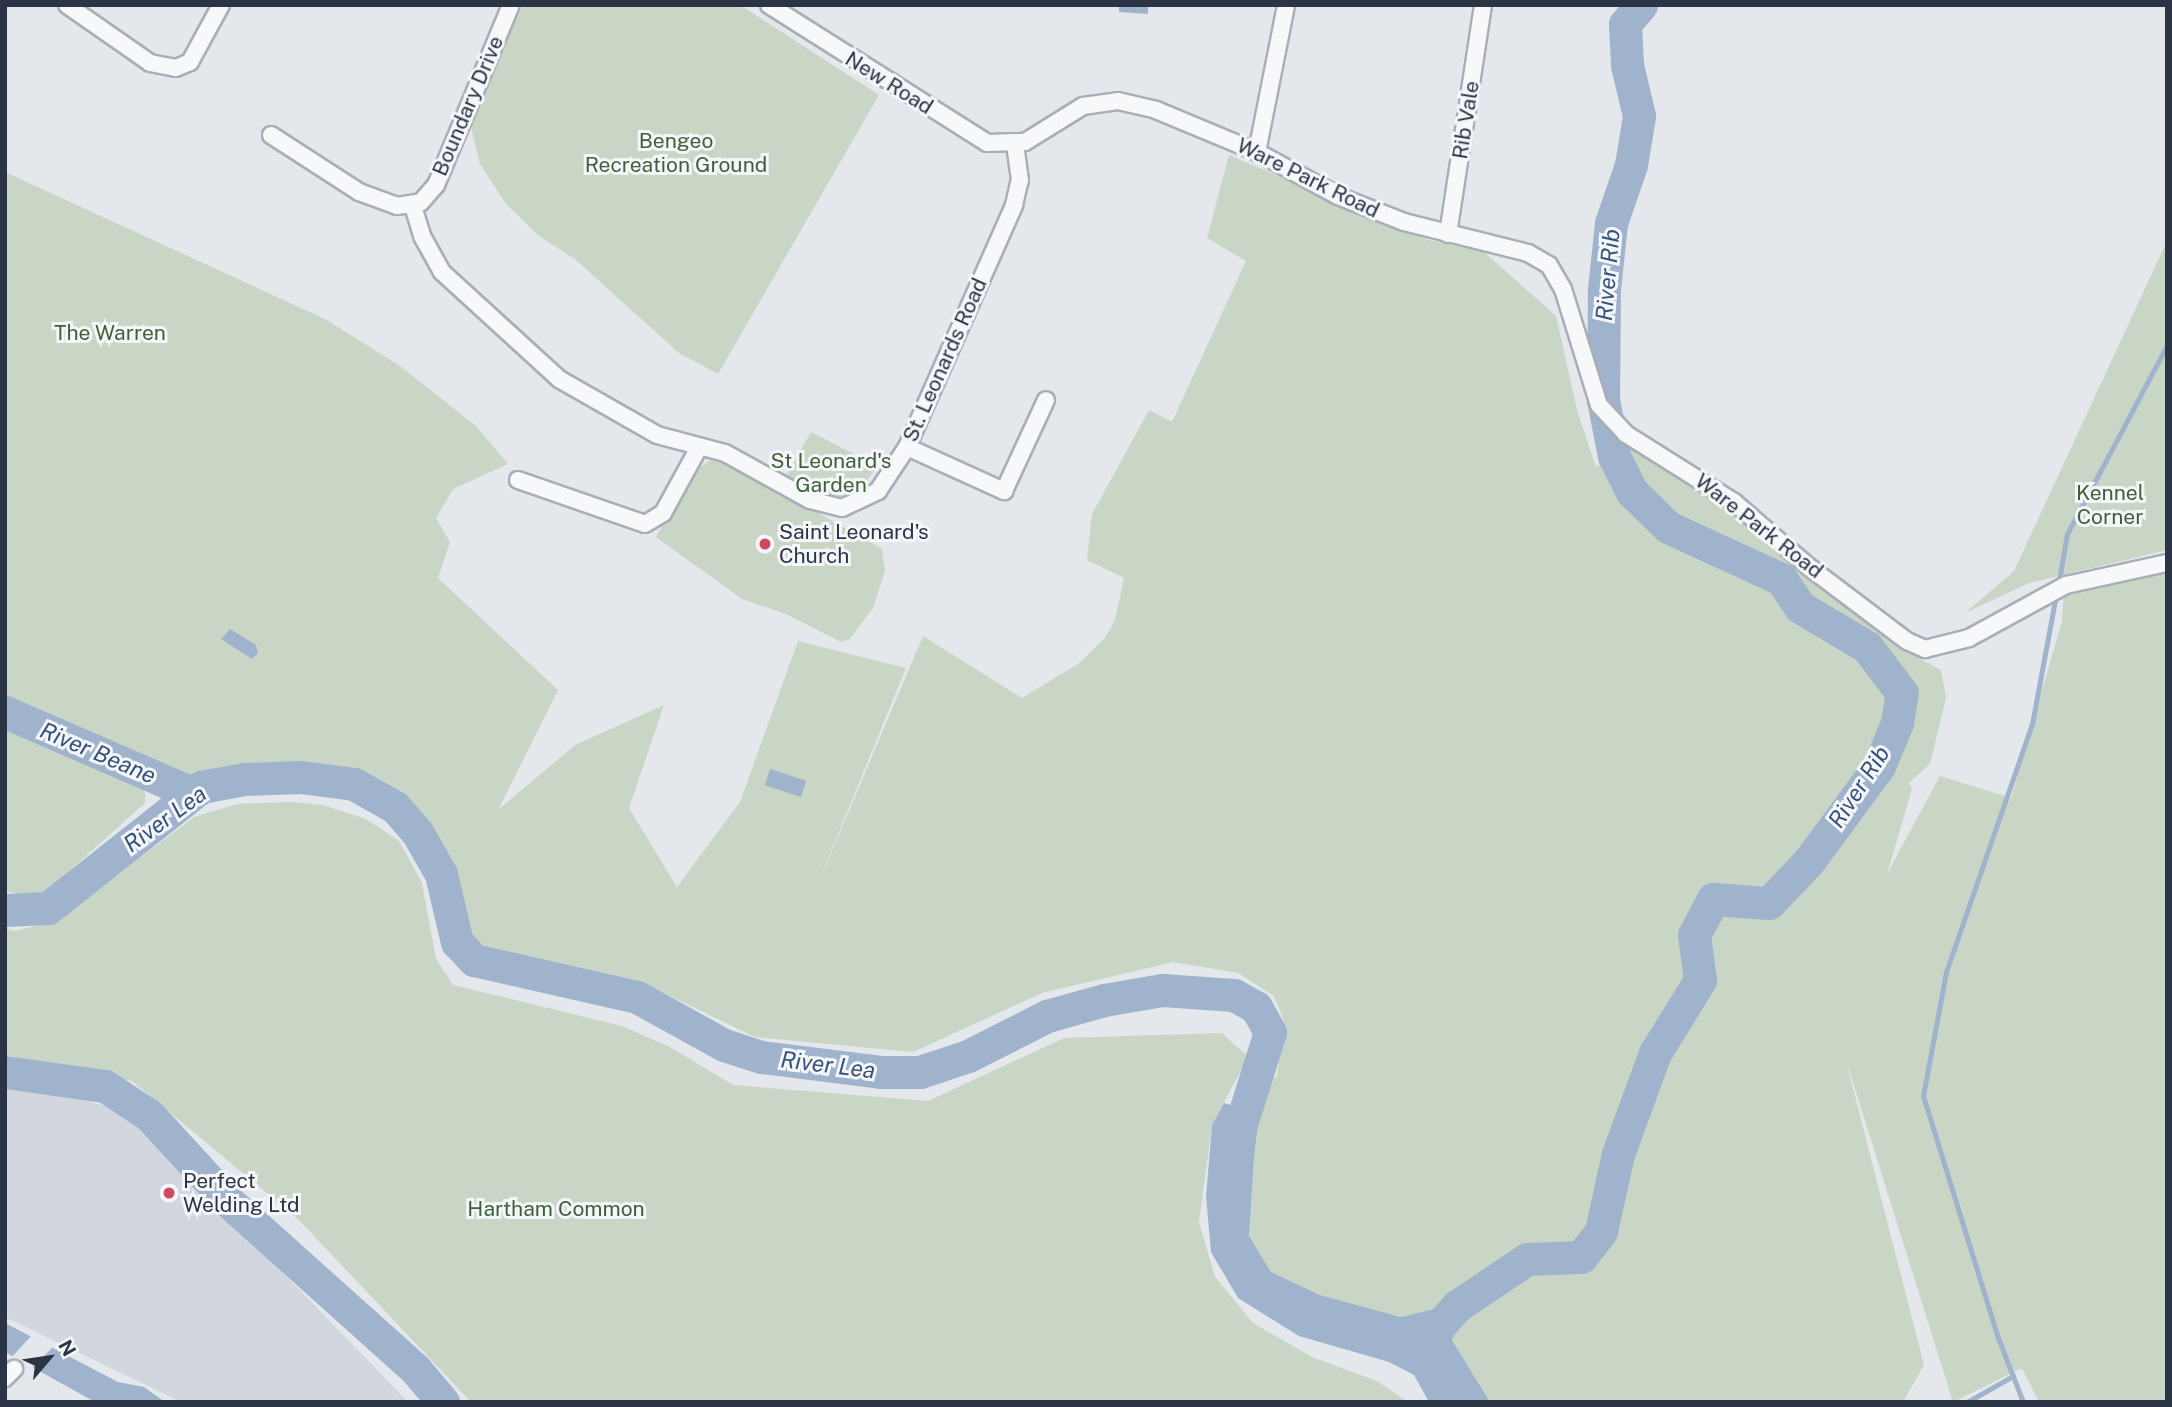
<!DOCTYPE html>
<html>
<head>
<meta charset="utf-8">
<style>
  body { margin:0 }
  #map { position:relative; width:2172px; height:1407px; overflow:hidden; background:#e4e7ec; font-family:"Public Sans",sans-serif }
  div>[style] { position:absolute }
  [style*='--x'] { left:calc(var(--x)*1px); top:calc(var(--y)*1px); width:calc(var(--w)*1px); rotate:calc(var(--a)*1deg) }
  .built>* { inset:0; background:#d2d6de }
  .green>* { inset:0; background:#c9d6c5 }
  .water>* { inset:0; background:#9fb4cc; transform-origin:0 0 }
  .pier>* { inset:0; background:#e4e7ec }
  .stream>* { height:5px; margin:-2.5px; padding:0 2.5px; transform-origin:2.5px; border-radius:2.5px; background:#9fb4cc }
  .river>* { height:33px; margin:-16.5px; padding:0 16.5px; transform-origin:16.5px; border-radius:16.5px; background:#9fb4cc }
  .roads { filter:drop-shadow(2px 0 #a9aeb7) drop-shadow(-2px 0 #a9aeb7) drop-shadow(0 2px #a9aeb7) drop-shadow(0 -2px #a9aeb7) }
  .minor>* { height:16px; margin:-8px; padding:0 8px; transform-origin:8px; border-radius:8px; background:#f7f8fa }
  .dots>* { width:19px; height:19px; translate:-50% -50%; box-sizing:border-box; border:4px solid #f4f6f9; border-radius:50% }
  span { translate:-50% -50%; white-space:nowrap; text-align:center; line-height:1.15; -webkit-text-stroke:6px #f4f6f9; paint-order:stroke }
  .street-label { font-size:21px; color:#2b3445 }
  .park-label { font-size:21px; color:#3f6138 }
  .poi-label { font-size:21px; color:#2b3445 }
  .left { translate:0 -50%; text-align:left }
  .water-label { font-size:23px; color:#34527a; font-style:italic }
  .frame { position:absolute; inset:0; border:7px solid #2b3445; pointer-events:none }
  .north { position:absolute; left:14px; top:1323px; width:70px; height:70px; -webkit-text-stroke:5px #f4f6f9; paint-order:stroke; rotate:61deg; font-size:19px; font-weight:700; line-height:28px; text-align:center; color:#2b3445 }
  .north::after { content:''; display:block; margin:auto; width:24px; height:32px; background:#2b3445; clip-path:polygon(50% 0,100% 100%,50% 72%,0 100%) }
</style>
</head>
<body>
<div id="map">
  <div class="built">
    <i style="clip-path:polygon(5px 1087px,74px 1097px,129px 1113px,408px 1402px,181px 1402px,5px 1317px)"></i>
  </div>
  <div class="green">
    <i style="clip-path:polygon(523px 5px,740px 5px,879px 95px,718px 374px,679px 353px,576px 260px,539px 236px,506px 204px,480px 164px,470px 123px)"></i>
    <i style="clip-path:polygon(1229px 155px,1428px 240px,1484px 252px,1556px 316px,1577px 410px,1596px 467px,1630px 446px,1703px 490px,1909px 653px,1941px 670px,1946px 698px,1930px 764px,1909px 783px,1912px 789px,1887px 874px,1940px 776px,2011px 798px,2062px 621px,2064px 592px,2167px 564px,2167px 1402px,2039px 1402px,2022px 1368px,1953px 1402px,1845px 1057px,1924px 1365px,1903px 1402px,1490px 1402px,1452px 1340px,1442px 1307px,1401px 1317px,1320px 1295px,1271px 1272px,1249px 1237px,1257px 1113px,1263px 1089px,1277px 1076px,1284px 1021px,1274px 996px,1238px 973px,1173px 962px,1042px 993px,913px 1052px,755px 1037px,639px 981px,501px 955px,464px 934px,455px 892px,429px 834px,371px 780px,304px 764px,193px 786px,5px 702px,5px 172px,325px 319px,400px 366px,476px 426px,508px 464px,453px 489px,436px 518px,450px 542px,438px 578px,558px 690px,498px 810px,575px 745px,664px 705px,629px 808px,677px 887px,740px 802px,798px 641px,906px 668px,809px 905px,923px 636px,1022px 698px,1078px 664px,1105px 638px,1115px 620px,1124px 578px,1087px 560px,1092px 514px,1149px 410px,1172px 422px,1246px 261px,1207px 238px)"></i>
    <i style="clip-path:polygon(2167px 241px,2167px 550px,2029px 583px,1965px 613px,2014px 571px)"></i>
    <i style="clip-path:polygon(811px 432px,878px 466px,856px 495px,826px 501px,785px 478px)"></i>
    <i style="clip-path:polygon(711px 460px,729px 462px,882px 549px,885px 571px,873px 608px,850px 639px,841px 642px,786px 614px,742px 599px,656px 537px,698px 468px)"></i>
    <i style="clip-path:polygon(5px 721px,140px 782px,145px 793px,145px 803px,39px 898px,5px 891px)"></i>
    <i style="clip-path:polygon(290px 802px,323px 805px,366px 819px,399px 841px,422px 883px,436px 959px,453px 985px,622px 1026px,670px 1047px,733px 1085px,928px 1101px,1064px 1038px,1222px 1033px,1248px 1057px,1212px 1125px,1199px 1222px,1215px 1277px,1253px 1323px,1312px 1357px,1377px 1381px,1408px 1402px,471px 1402px,297px 1218px,132px 1081px,5px 1055px,5px 928px,14px 931px,56px 921px,194px 817px,237px 804px)"></i>
  </div>
  <div class="water">
    <i style="clip-path:polygon(1119px 5px,1148px 5px,1148px 14px,1119px 12px)"></i>
    <i style="clip-path:polygon(230px 629px,256px 645px,258px 653px,252px 659px,221px 639px)"></i>
    <i style="left:770px;top:769px;width:38px;height:17px;rotate:18deg"></i>
    <i style="clip-path:polygon(1224px 1103px,1257px 1113px,1249px 1236px,1271px 1272px,1320px 1295px,1401px 1317px,1442px 1307px,1459px 1321px,1452px 1340px,1490px 1402px,1429px 1402px,1414px 1375px,1389px 1362px,1299px 1336px,1238px 1298px,1211px 1252px,1206px 1196px,1212px 1125px)"></i>
    <i style="clip-path:polygon(5px 1323px,118px 1382px,144px 1387px,165px 1402px,95px 1402px,5px 1352px)"></i>
  </div>
  <div class="pier">
    <i style="clip-path:polygon(32px 1335px,53px 1347px,31px 1369px,10px 1359px)"></i>
  </div>
  <div class="stream">
    <i style="--x:2058;--y:586;--w:53;--a:-80.2"></i>
    <i style="--x:2067;--y:534;--w:214;--a:-62.1"></i>
    <i style="--x:1967;--y:1402;--w:53;--a:-29.5"></i>
    <i style="--x:2023;--y:1402;--w:69;--a:-111.3"></i>
    <i style="--x:1998;--y:1338;--w:253;--a:-107.2"></i>
    <i style="--x:1923;--y:1096;--w:126;--a:-79.5"></i>
    <i style="--x:1946;--y:972;--w:262;--a:-70.9"></i>
    <i style="--x:2032;--y:724;--w:131;--a:-79.5"></i>
  </div>
  <div class="river">
    <i style="--x:5;--y:712;--w:204;--a:23.4"></i>
    <i style="--x:5;--y:910;--w:43;--a:-2.7"></i>
    <i style="--x:48;--y:908;--w:195;--a:-38.3"></i>
    <i style="--x:201;--y:787;--w:44;--a:-10.5"></i>
    <i style="--x:244;--y:779;--w:56;--a:-2"></i>
    <i style="--x:300;--y:777;--w:54;--a:7.4"></i>
    <i style="--x:354;--y:784;--w:47;--a:29.3"></i>
    <i style="--x:395;--y:807;--w:33;--a:49"></i>
    <i style="--x:417;--y:832;--w:48;--a:60.3"></i>
    <i style="--x:441;--y:874;--w:70;--a:76.8"></i>
    <i style="--x:457;--y:942;--w:25;--a:47"></i>
    <i style="--x:474;--y:960;--w:167;--a:12.8"></i>
    <i style="--x:637;--y:997;--w:99;--a:28.9"></i>
    <i style="--x:724;--y:1045;--w:40;--a:18"></i>
    <i style="--x:762;--y:1057;--w:119;--a:7.2"></i>
    <i style="--x:880;--y:1072;--w:40;--a:0"></i>
    <i style="--x:920;--y:1072;--w:51;--a:-18.4"></i>
    <i style="--x:968;--y:1056;--w:89;--a:-26.9"></i>
    <i style="--x:1047;--y:1016;--w:59;--a:-15.7"></i>
    <i style="--x:1104;--y:1000;--w:59;--a:-9.8"></i>
    <i style="--x:1162;--y:990;--w:72;--a:4"></i>
    <i style="--x:1234;--y:995;--w:25;--a:29"></i>
    <i style="--x:1256;--y:1007;--w:29;--a:61"></i>
    <i style="--x:1270;--y:1032;--w:96;--a:107.5"></i>
    <i style="--x:1241;--y:1124;--w:29;--a:98"></i>
    <i style="--x:5;--y:1072;--w:101;--a:8"></i>
    <i style="--x:105;--y:1086;--w:53;--a:33.4"></i>
    <i style="--x:149;--y:1115;--w:118;--a:47.4"></i>
    <i style="--x:229;--y:1202;--w:251;--a:41.9"></i>
    <i style="--x:416;--y:1370;--w:42;--a:49.8"></i>
    <i style="--x:1423;--y:1344;--w:51;--a:-48.2"></i>
    <i style="--x:1457;--y:1306;--w:84;--a:-33.9"></i>
    <i style="--x:1527;--y:1259;--w:54;--a:-2.1"></i>
    <i style="--x:1581;--y:1257;--w:33;--a:-52"></i>
    <i style="--x:1601;--y:1231;--w:79;--a:-77.6"></i>
    <i style="--x:1618;--y:1154;--w:108;--a:-69.9"></i>
    <i style="--x:1655;--y:1053;--w:86;--a:-58.3"></i>
    <i style="--x:1700;--y:980;--w:45;--a:-97.6"></i>
    <i style="--x:1694;--y:935;--w:41;--a:-62.2"></i>
    <i style="--x:1713;--y:899;--w:56;--a:4.1"></i>
    <i style="--x:1769;--y:903;--w:58;--a:-46.4"></i>
    <i style="--x:1809;--y:861;--w:118;--a:-53.6"></i>
    <i style="--x:1879;--y:766;--w:47;--a:-67.3"></i>
    <i style="--x:1897;--y:723;--w:30;--a:-81"></i>
    <i style="--x:1902;--y:693;--w:58;--a:-127.3"></i>
    <i style="--x:1867;--y:647;--w:78;--a:-149.2"></i>
    <i style="--x:1800;--y:607;--w:34;--a:-124"></i>
    <i style="--x:1781;--y:579;--w:124;--a:-155.3"></i>
    <i style="--x:1668;--y:527;--w:50;--a:-135.8"></i>
    <i style="--x:1632;--y:492;--w:40;--a:-116.6"></i>
    <i style="--x:1614;--y:456;--w:57;--a:-101.1"></i>
    <i style="--x:1603;--y:400;--w:111;--a:-89.5"></i>
    <i style="--x:1604;--y:289;--w:66;--a:-83.9"></i>
    <i style="--x:1611;--y:223;--w:61;--a:-71"></i>
    <i style="--x:1631;--y:165;--w:50;--a:-80.7"></i>
    <i style="--x:1639;--y:116;--w:52;--a:-103.2"></i>
    <i style="--x:1627;--y:65;--w:41;--a:-92.8"></i>
    <i style="--x:1625;--y:24;--w:25;--a:-50"></i>
  </div>
  <div class="roads">
    <div class="minor">
      <i style="--x:67;--y:5;--w:101;--a:34.9"></i>
      <i style="--x:150;--y:63;--w:26;--a:11"></i>
      <i style="--x:176;--y:68;--w:15;--a:-23"></i>
      <i style="--x:190;--y:62;--w:65;--a:-61.5"></i>
      <i style="--x:769;--y:5;--w:258;--a:32.3"></i>
      <i style="--x:987;--y:143;--w:38;--a:-2"></i>
      <i style="--x:1025;--y:142;--w:68;--a:-31.8"></i>
      <i style="--x:1083;--y:106;--w:35;--a:-8"></i>
      <i style="--x:1118;--y:101;--w:39;--a:13"></i>
      <i style="--x:1156;--y:110;--w:109;--a:22.6"></i>
      <i style="--x:1257;--y:152;--w:92;--a:28.5"></i>
      <i style="--x:1338;--y:196;--w:71;--a:21.5"></i>
      <i style="--x:1404;--y:222;--w:128;--a:14"></i>
      <i style="--x:1528;--y:253;--w:24;--a:30"></i>
      <i style="--x:1549;--y:265;--w:28;--a:60"></i>
      <i style="--x:1563;--y:289;--w:121;--a:72.8"></i>
      <i style="--x:1599;--y:405;--w:40;--a:47"></i>
      <i style="--x:1626;--y:434;--w:128;--a:32.2"></i>
      <i style="--x:1734;--y:502;--w:99;--a:40.9"></i>
      <i style="--x:1809;--y:567;--w:123;--a:37.1"></i>
      <i style="--x:1907;--y:641;--w:20;--a:24"></i>
      <i style="--x:1925;--y:649;--w:45;--a:-14"></i>
      <i style="--x:1969;--y:638;--w:111;--a:-28.7"></i>
      <i style="--x:2066;--y:585;--w:103;--a:-12.3"></i>
      <i style="--x:271;--y:135;--w:105;--a:32.9"></i>
      <i style="--x:359;--y:192;--w:40;--a:20.2"></i>
      <i style="--x:397;--y:206;--w:24;--a:-9"></i>
      <i style="--x:421;--y:202;--w:23;--a:-49"></i>
      <i style="--x:436;--y:185;--w:195;--a:-67.4"></i>
      <i style="--x:1257;--y:152;--w:150;--a:-78.8"></i>
      <i style="--x:413;--y:206;--w:31;--a:73"></i>
      <i style="--x:422;--y:236;--w:41;--a:60.9"></i>
      <i style="--x:442;--y:272;--w:159;--a:42.4"></i>
      <i style="--x:559;--y:379;--w:113;--a:29.7"></i>
      <i style="--x:657;--y:435;--w:70;--a:14.8"></i>
      <i style="--x:725;--y:453;--w:97;--a:28.9"></i>
      <i style="--x:810;--y:500;--w:33;--a:14"></i>
      <i style="--x:842;--y:508;--w:40;--a:-25"></i>
      <i style="--x:878;--y:491;--w:53;--a:-56.6"></i>
      <i style="--x:907;--y:447;--w:265;--a:-66.1"></i>
      <i style="--x:1014;--y:205;--w:26;--a:-77"></i>
      <i style="--x:1020;--y:180;--w:35;--a:-98"></i>
      <i style="--x:1448;--y:234;--w:232;--a:-81.3"></i>
      <i style="--x:907;--y:447;--w:107;--a:24.4"></i>
      <i style="--x:1004;--y:491;--w:100;--a:-65.2"></i>
      <i style="--x:518;--y:480;--w:134;--a:19.1"></i>
      <i style="--x:645;--y:524;--w:21;--a:-31"></i>
      <i style="--x:663;--y:513;--w:73;--a:-61.3"></i>
      <i style="--x:5;--y:1378;--w:13;--a:-45"></i>
    </div>
  </div>
  <div class="dots">
    <i style="left:765px;top:544px;background:#d1495b"></i>
    <i style="left:169px;top:1193px;background:#d1495b"></i>
  </div>
  <div class="street-label">
    <span style="left:889px;top:83px;rotate:32deg">New Road</span>
    <span style="left:468px;top:106px;rotate:-67deg">Boundary Drive</span>
    <span style="left:1466px;top:120px;rotate:-81deg">Rib Vale</span>
    <span style="left:1308px;top:178px;rotate:26deg">Ware Park Road</span>
    <span style="left:945px;top:360px;rotate:-66deg">St. Leonards Road</span>
    <span style="left:1759px;top:526px;rotate:38deg">Ware Park Road</span>
  </div>
  <div class="park-label">
    <span style="left:676px;top:153px">Bengeo<br>Recreation Ground</span>
    <span style="left:110px;top:333px">The Warren</span>
    <span style="left:831px;top:473px">St Leonard's<br>Garden</span>
    <span style="left:2110px;top:505px">Kennel<br>Corner</span>
    <span style="left:556px;top:1209px">Hartham Common</span>
  </div>
  <div class="poi-label">
    <span class="left" style="left:779px;top:544px">Saint Leonard's<br>Church</span>
    <span class="left" style="left:183px;top:1193px">Perfect<br>Welding Ltd</span>
  </div>
  <div class="water-label">
    <span style="left:1608px;top:275px;rotate:-85deg">River Rib</span>
    <span style="left:98px;top:753px;rotate:23deg">River Beane</span>
    <span style="left:1859px;top:787px;rotate:-57deg">River Rib</span>
    <span style="left:165px;top:819px;rotate:-36deg">River Lea</span>
    <span style="left:828px;top:1065px;rotate:7deg">River Lea</span>
  </div>
  <div class="frame"></div>
  <div class="north">N</div>
</div>
</body>
</html>
